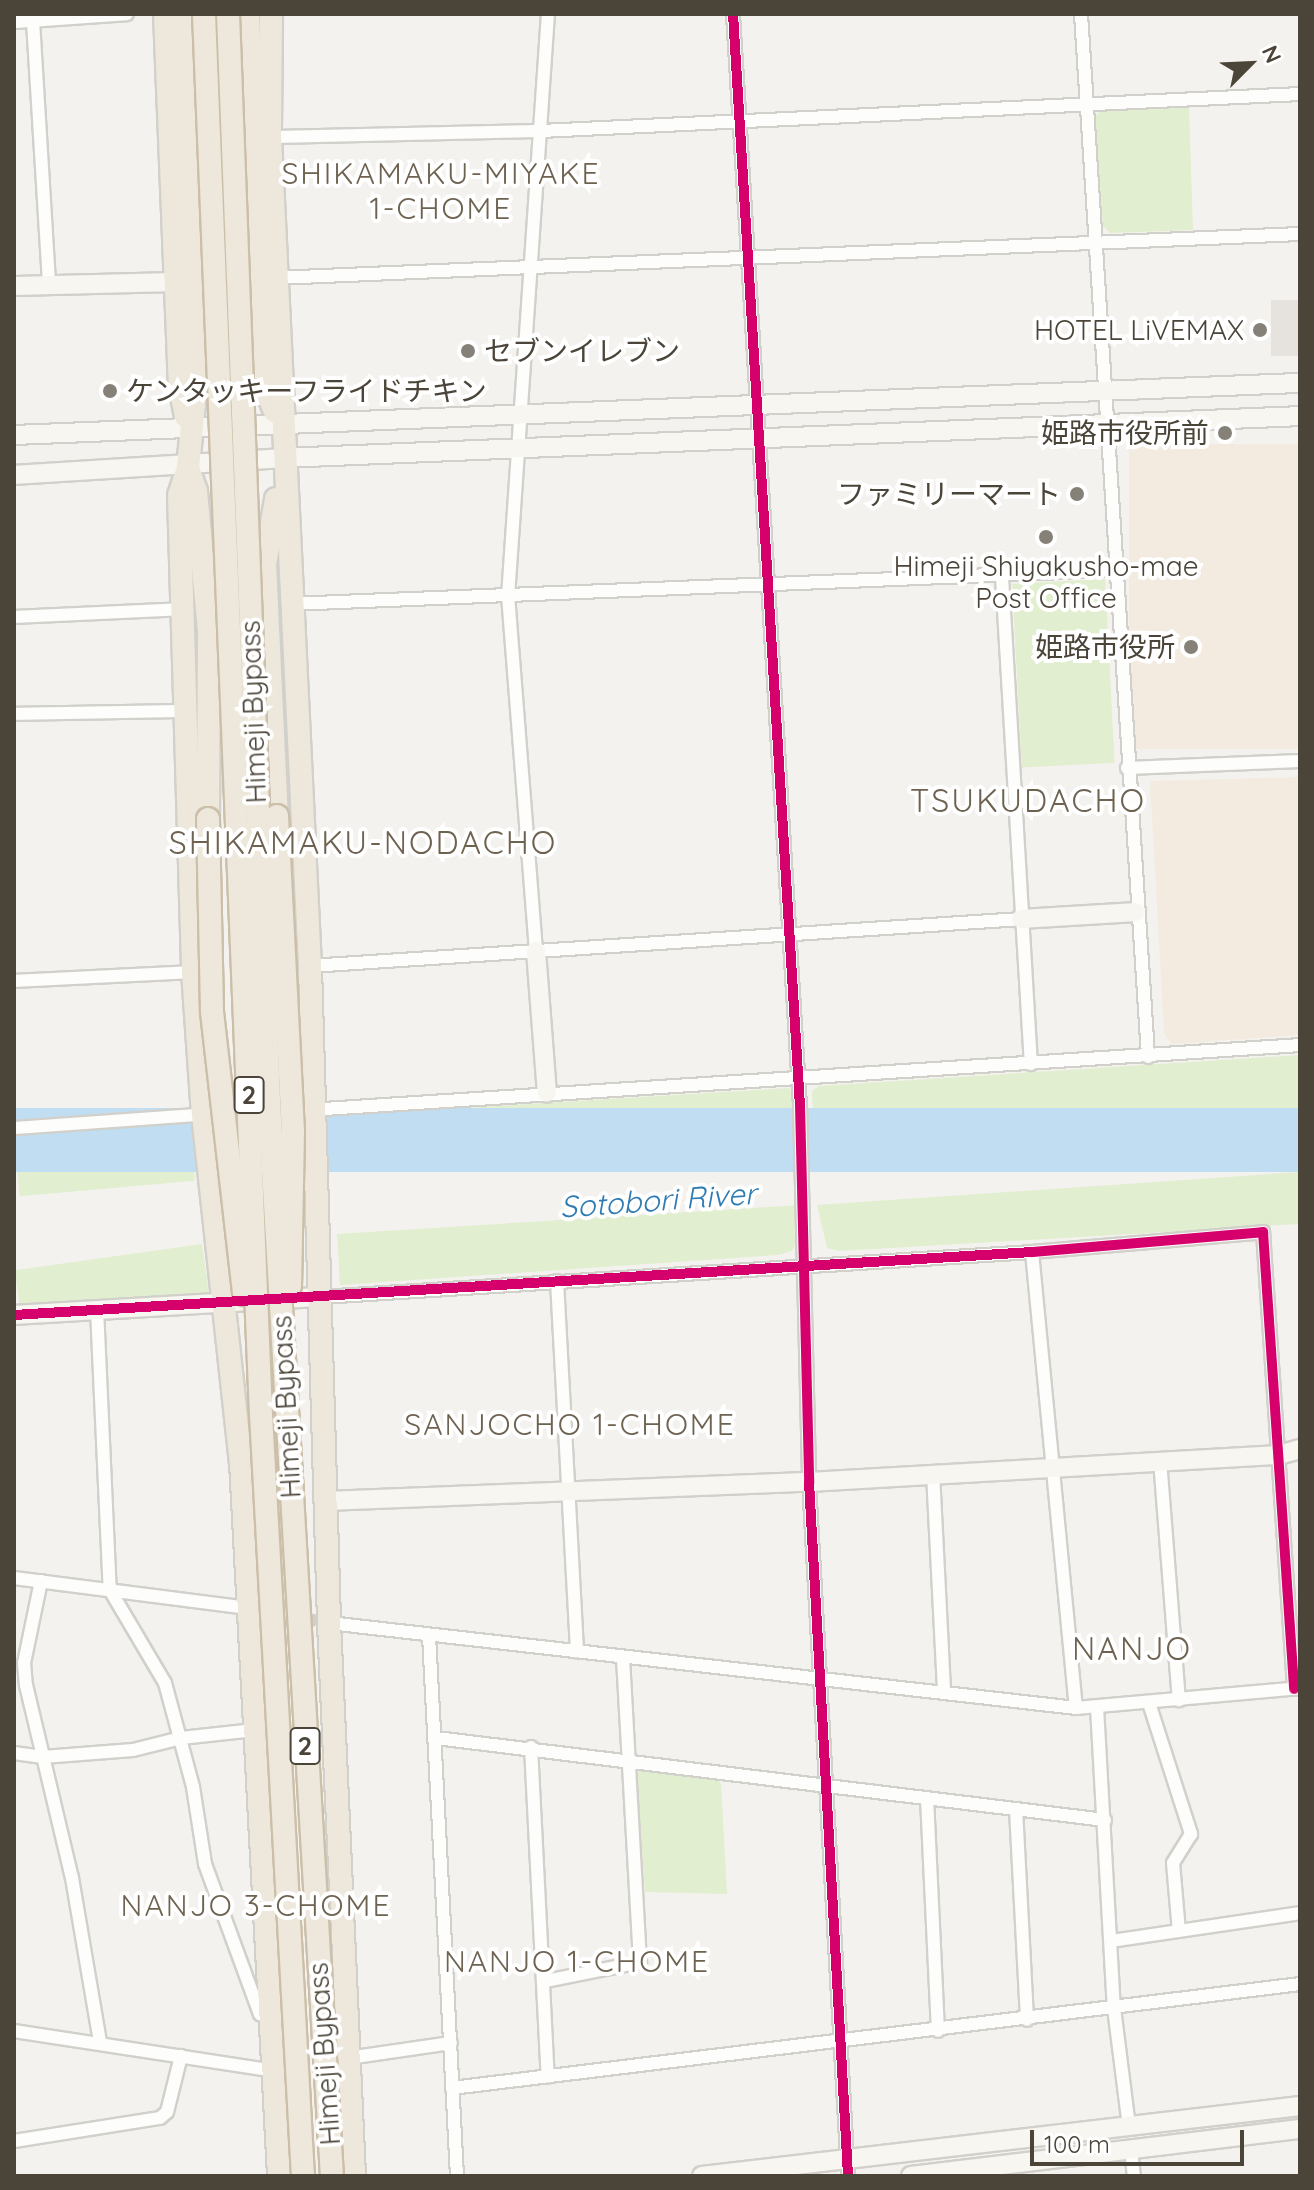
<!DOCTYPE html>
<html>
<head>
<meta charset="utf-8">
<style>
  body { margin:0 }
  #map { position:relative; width:1314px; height:2190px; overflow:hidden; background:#f4f2ee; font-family:Quicksand,"Noto Sans JP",sans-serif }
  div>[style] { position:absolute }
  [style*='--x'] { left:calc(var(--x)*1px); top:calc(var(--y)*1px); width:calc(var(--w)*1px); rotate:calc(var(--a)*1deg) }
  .commercial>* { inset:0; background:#f3ebdf; transform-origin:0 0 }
  .green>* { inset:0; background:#e1eecf; transform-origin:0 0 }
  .parking>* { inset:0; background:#e6e3df; transform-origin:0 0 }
  .water>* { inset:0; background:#c0ddf1; transform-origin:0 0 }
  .street-tunnel>* { height:12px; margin-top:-6px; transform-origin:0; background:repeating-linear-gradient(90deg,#d2cfca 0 12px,transparent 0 18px) }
  .roads { filter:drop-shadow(2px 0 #d2d0cb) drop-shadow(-2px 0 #d2d0cb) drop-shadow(0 2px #d2d0cb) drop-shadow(0 -2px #d2d0cb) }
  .street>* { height:12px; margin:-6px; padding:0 6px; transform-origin:6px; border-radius:6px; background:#fdfdfc }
  .secondary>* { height:18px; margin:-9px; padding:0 9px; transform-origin:9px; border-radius:9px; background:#f7f6f1 }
  .highway>* { height:22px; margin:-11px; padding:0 11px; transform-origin:11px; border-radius:11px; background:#ede8db }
  .bridges { filter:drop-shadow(2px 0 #ccbfa9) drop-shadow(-2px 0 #ccbfa9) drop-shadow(0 2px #ccbfa9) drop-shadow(0 -2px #ccbfa9) }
  .highway-bridge>* { height:22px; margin:-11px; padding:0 11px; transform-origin:11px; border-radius:11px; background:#ede8db }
  .cycleway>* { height:10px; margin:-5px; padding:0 5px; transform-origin:5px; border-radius:5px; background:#d6006c }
  .dots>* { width:22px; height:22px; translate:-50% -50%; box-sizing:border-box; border:4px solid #fff; border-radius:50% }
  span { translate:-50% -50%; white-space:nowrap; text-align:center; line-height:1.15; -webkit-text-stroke:8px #fff; paint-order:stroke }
  .shield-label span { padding:2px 6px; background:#fff; border:2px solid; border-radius:6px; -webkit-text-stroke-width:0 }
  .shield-label { font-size:26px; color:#4b4439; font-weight:700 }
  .poi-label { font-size:28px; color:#4b4439 }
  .right { translate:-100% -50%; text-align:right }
  .left { translate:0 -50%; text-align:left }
  .street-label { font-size:28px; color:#4b4439 }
  .neighbourhood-label { font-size:30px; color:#6e6250; letter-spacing:2px }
  .water-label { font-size:30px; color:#2e7ab2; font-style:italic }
  .quarter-label { font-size:32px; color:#6e6250; letter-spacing:2px }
  .frame { position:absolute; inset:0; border:16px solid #4b4439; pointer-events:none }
  .north { position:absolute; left:1210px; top:24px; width:80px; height:80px; -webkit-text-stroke:6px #fff; paint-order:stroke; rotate:66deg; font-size:22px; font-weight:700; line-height:32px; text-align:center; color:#4b4439 }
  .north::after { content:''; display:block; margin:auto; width:28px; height:36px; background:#4b4439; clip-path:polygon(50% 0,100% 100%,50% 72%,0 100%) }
  .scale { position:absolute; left:1030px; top:2130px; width:214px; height:36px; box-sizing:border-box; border:4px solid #4b4439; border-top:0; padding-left:10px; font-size:24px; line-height:28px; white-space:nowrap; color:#4b4439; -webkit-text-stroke:6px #fff; paint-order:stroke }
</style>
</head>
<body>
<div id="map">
  <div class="commercial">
    <i style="left:1300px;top:444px;width:305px;height:171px;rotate:90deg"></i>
    <i style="clip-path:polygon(1300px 777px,1300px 1035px,1172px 1044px,1164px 1034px,1150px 781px)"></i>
  </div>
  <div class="green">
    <i style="clip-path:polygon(1189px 106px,1193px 230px,1110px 233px,1103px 226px,1095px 117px,1102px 109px)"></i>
    <i style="left:1105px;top:579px;width:184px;height:93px;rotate:87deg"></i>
    <i style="clip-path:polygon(1300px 1055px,1300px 1108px,814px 1140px,812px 1091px,819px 1086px)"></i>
    <i style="clip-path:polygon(789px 1088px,795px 1099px,797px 1141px,334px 1171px,334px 1116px)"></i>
    <i style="left:190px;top:1125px;width:56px;height:176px;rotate:85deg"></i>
    <i style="clip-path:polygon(1300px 1172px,1300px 1224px,839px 1251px,827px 1248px,817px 1205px)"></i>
    <i style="clip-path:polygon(801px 1205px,801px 1234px,792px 1251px,778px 1255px,340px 1285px,337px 1234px)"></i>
    <i style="left:202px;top:1244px;width:49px;height:189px;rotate:82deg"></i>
    <i style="clip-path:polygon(643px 1767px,715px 1777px,721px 1784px,727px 1894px,645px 1892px,637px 1774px)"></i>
  </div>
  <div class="parking">
    <i style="left:1300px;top:300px;width:56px;height:29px;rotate:90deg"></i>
  </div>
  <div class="water">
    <i style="left:1300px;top:1108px;width:64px;height:1289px;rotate:90deg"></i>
  </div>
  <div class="street-tunnel">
    <i style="--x:269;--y:1612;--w:61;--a:10.4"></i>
  </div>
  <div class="roads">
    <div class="street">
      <i style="--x:733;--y:14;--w:1093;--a:86.49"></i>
      <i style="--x:800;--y:1105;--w:377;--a:88.6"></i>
      <i style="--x:809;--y:1482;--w:695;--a:86.78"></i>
      <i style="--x:1081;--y:14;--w:1045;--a:86.32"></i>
      <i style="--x:33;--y:21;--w:262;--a:86.5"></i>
      <i style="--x:14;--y:22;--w:113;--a:-4"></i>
      <i style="--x:270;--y:137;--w:271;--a:-1.3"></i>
      <i style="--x:541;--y:131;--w:760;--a:-2.79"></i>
      <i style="--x:276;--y:278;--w:1025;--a:-2.46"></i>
      <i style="--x:1002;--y:577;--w:488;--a:86.6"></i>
      <i style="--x:291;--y:604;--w:824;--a:-2.37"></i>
      <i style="--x:14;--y:617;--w:171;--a:-2.7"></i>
      <i style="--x:14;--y:714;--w:175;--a:-1"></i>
      <i style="--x:1127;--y:768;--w:173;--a:-2.3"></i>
      <i style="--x:536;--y:951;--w:355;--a:-94.5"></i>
      <i style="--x:508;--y:597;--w:584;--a:-86.08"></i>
      <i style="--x:310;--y:966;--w:713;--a:-3.78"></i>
      <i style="--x:14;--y:981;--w:179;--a:-2.9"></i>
      <i style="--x:309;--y:1110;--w:993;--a:-3.75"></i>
      <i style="--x:14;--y:1128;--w:194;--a:-4.1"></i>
      <i style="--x:1032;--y:1252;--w:458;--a:84.5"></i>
      <i style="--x:557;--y:1281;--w:371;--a:86.9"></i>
      <i style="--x:321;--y:1297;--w:712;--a:-3.62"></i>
      <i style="--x:1032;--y:1252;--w:232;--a:-4.9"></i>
      <i style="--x:1263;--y:1232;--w:458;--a:86.1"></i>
      <i style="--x:97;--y:1309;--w:281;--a:87.4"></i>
      <i style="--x:110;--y:1590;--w:108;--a:59.4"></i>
      <i style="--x:165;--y:1683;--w:108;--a:74.9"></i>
      <i style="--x:193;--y:1787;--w:78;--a:81.1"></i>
      <i style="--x:205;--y:1864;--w:160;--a:69.9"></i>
      <i style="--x:260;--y:2014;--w:12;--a:9"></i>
      <i style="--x:1160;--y:1460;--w:241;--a:85.5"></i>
      <i style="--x:933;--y:1473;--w:219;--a:87.1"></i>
      <i style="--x:14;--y:1578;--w:236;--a:7.3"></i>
      <i style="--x:41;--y:1581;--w:84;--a:101.7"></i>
      <i style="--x:24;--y:1663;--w:22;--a:85"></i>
      <i style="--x:26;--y:1685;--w:198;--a:76.6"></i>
      <i style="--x:72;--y:1878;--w:165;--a:80.3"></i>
      <i style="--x:329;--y:1623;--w:752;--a:6.49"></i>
      <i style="--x:1076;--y:1708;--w:225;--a:-5.1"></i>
      <i style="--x:429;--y:1635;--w:542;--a:87.04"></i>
      <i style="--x:1149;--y:1703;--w:138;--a:72.2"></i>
      <i style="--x:1191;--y:1834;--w:34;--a:122"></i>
      <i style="--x:1173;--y:1863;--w:68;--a:85"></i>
      <i style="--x:1097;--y:1707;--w:301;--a:86.8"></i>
      <i style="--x:1114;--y:2008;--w:119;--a:82.8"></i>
      <i style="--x:436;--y:1738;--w:674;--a:6.99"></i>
      <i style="--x:531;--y:1747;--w:330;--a:87.1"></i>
      <i style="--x:14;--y:1753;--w:29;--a:8"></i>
      <i style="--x:43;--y:1757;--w:90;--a:-4.4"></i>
      <i style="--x:133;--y:1750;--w:49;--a:-14"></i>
      <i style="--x:181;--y:1738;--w:74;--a:-6.2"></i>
      <i style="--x:927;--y:1798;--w:233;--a:87.3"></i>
      <i style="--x:1016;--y:1809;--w:211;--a:87"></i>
      <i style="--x:1111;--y:1941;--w:191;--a:-8.4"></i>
      <i style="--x:546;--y:1981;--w:96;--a:-11.4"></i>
      <i style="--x:640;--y:1962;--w:305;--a:-93.2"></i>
      <i style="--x:14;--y:2031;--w:265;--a:8.7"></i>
      <i style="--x:348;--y:2058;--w:104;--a:-8.3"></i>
      <i style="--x:452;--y:2088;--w:854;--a:-6.99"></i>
      <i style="--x:14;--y:2141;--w:148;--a:-9"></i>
      <i style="--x:160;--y:2118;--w:9;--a:-41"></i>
      <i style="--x:167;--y:2112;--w:58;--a:-76"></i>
      <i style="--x:1131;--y:2149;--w:27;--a:84"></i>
    </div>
    <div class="secondary">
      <i style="--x:14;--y:286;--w:162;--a:-1.4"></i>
      <i style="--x:14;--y:435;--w:1287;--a:-2.32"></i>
      <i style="--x:14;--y:475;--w:270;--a:-3.6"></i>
      <i style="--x:283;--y:458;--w:1018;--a:-2.36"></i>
      <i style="--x:1021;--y:919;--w:115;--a:-3.5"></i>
      <i style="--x:536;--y:951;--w:142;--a:85.6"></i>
      <i style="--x:14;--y:1315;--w:308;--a:-3.4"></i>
      <i style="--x:329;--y:1501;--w:480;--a:-2.3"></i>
      <i style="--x:809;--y:1482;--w:471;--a:-3.3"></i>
      <i style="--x:1279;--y:1455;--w:22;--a:-16"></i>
      <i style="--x:702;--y:2176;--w:602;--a:-6.68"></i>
      <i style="--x:911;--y:2176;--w:392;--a:-6.9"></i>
    </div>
    <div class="highway">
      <i style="--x:165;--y:14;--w:372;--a:87.7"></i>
      <i style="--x:180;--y:386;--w:31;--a:79"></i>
      <i style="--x:184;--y:14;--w:369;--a:88.1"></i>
      <i style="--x:196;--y:383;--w:85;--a:95.4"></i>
      <i style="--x:188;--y:468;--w:28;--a:108"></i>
      <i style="--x:179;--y:495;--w:477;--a:88.3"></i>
      <i style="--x:193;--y:972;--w:142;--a:86"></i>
      <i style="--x:203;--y:1114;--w:350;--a:83.8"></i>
      <i style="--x:241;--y:1462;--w:715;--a:86.95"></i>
      <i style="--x:248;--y:14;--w:363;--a:87.9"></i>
      <i style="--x:261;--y:377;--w:37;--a:68"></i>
      <i style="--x:271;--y:14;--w:123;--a:90.5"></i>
      <i style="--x:270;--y:137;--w:830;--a:87.24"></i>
      <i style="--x:310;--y:966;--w:657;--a:88.34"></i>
      <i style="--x:329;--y:1623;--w:554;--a:87.41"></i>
      <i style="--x:188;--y:468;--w:24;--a:71"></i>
      <i style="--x:196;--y:491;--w:141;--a:84.7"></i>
      <i style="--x:209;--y:631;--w:188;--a:90.3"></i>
      <i style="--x:276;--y:499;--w:66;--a:99.6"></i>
      <i style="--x:265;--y:564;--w:252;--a:87.3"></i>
    </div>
  </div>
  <div class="bridges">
    <div class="highway-bridge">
      <i style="--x:204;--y:14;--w:1401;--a:87.67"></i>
      <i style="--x:261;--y:1414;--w:763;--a:86.85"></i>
      <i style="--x:228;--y:14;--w:1088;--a:87.84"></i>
      <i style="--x:269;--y:1101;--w:1077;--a:86.65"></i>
      <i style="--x:277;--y:816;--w:316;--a:87.1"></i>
      <i style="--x:293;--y:1132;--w:154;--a:91.1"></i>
      <i style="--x:208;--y:819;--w:193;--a:88.8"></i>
      <i style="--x:212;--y:1012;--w:284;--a:83.5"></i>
    </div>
  </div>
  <div class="cycleway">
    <i style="--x:733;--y:14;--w:1093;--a:86.49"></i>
    <i style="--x:800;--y:1105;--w:377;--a:88.6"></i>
    <i style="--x:809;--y:1482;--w:695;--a:86.78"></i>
    <i style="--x:14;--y:1315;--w:1020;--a:-3.54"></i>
    <i style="--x:1032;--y:1252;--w:232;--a:-4.9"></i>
    <i style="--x:1263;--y:1232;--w:458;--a:86.1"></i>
  </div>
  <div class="dots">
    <i style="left:1260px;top:330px;background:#868178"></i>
    <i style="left:468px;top:351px;background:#868178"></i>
    <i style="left:110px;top:391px;background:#868178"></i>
    <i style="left:1225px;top:433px;background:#868178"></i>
    <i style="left:1077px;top:494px;background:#868178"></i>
    <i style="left:1046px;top:537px;background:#868178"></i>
    <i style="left:1191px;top:647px;background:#868178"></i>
  </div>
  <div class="shield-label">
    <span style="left:249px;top:1095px">2</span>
    <span style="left:305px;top:1746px">2</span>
  </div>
  <div class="poi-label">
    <span class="right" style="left:1244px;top:330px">HOTEL LiVEMAX</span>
    <span class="left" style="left:484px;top:351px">セブンイレブン</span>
    <span class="left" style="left:126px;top:391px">ケンタッキーフライドチキン</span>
    <span class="right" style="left:1209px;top:433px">姫路市役所前</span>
    <span class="right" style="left:1061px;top:494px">ファミリーマート</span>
    <span style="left:1046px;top:582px">Himeji Shiyakusho-mae<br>Post Office</span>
    <span class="right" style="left:1175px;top:647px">姫路市役所</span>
  </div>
  <div class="street-label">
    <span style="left:253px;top:712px;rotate:-92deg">Himeji Bypass</span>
    <span style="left:286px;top:1407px;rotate:-93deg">Himeji Bypass</span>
    <span style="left:324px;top:2054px;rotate:-94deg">Himeji Bypass</span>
  </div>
  <div class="neighbourhood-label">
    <span style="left:441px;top:190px">SHIKAMAKU-MIYAKE<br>1-CHOME</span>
    <span style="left:570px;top:1424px">SANJOCHO 1-CHOME</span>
    <span style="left:256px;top:1905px">NANJO 3-CHOME</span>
    <span style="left:577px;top:1961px">NANJO 1-CHOME</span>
  </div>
  <div class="water-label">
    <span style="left:658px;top:1200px;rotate:-4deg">Sotobori River</span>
  </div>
  <div class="quarter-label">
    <span style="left:1028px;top:800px">TSUKUDACHO</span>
    <span style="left:363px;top:842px">SHIKAMAKU-NODACHO</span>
    <span style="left:1132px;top:1648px">NANJO</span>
  </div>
  <div class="frame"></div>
  <div class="north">N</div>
  <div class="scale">100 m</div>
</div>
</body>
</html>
